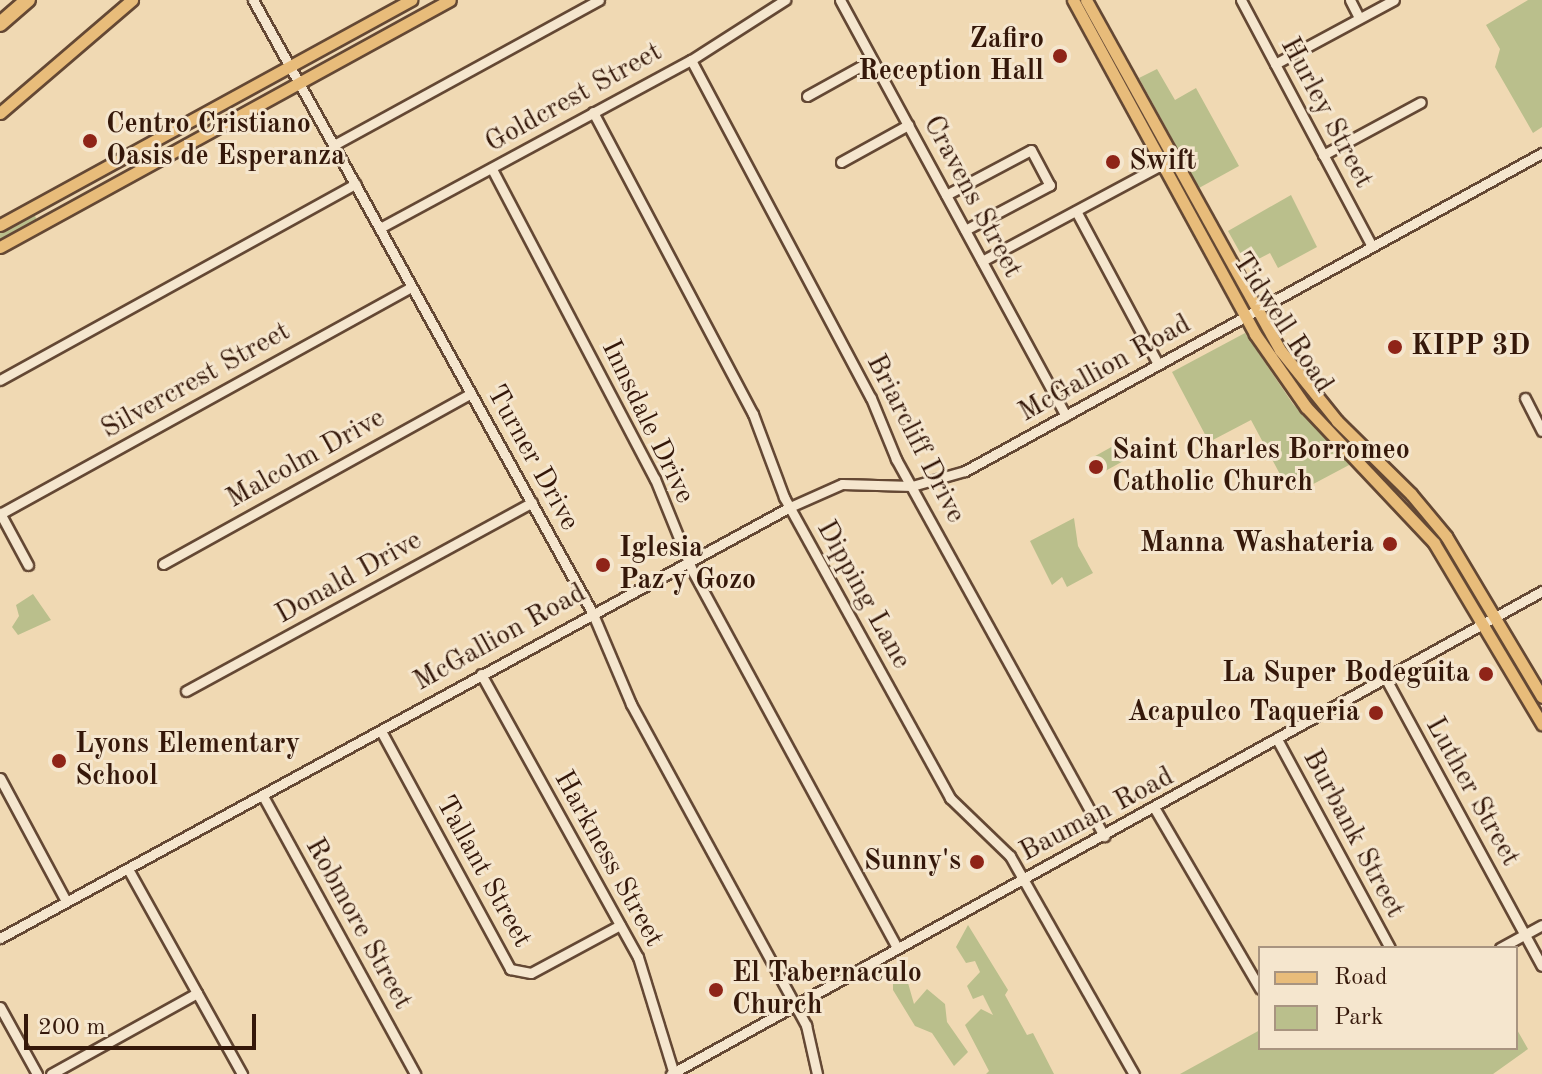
<!DOCTYPE html>
<html>
<head>
<meta charset="utf-8">
<style>
  body { margin:0 }
  #map { position:relative; width:1542px; height:1074px; overflow:hidden; background:#f0d9b3; font-family:"Old Standard TT",serif }
  div>[style] { position:absolute }
  [style*='--x'] { left:calc(var(--x)*1px); top:calc(var(--y)*1px); width:calc(var(--w)*1px); rotate:calc(var(--a)*1deg) }
  .green>* { inset:0; background:#babf8c; transform-origin:0 0 }
  .roads { filter:drop-shadow(2px 0 #644834) drop-shadow(-2px 0 #644834) drop-shadow(0 2px #644834) drop-shadow(0 -2px #644834) }
  .minor>* { height:9px; margin:-4.5px; padding:0 4.5px; transform-origin:4.5px; border-radius:4.5px; background:#f5e6ce }
  .major>* { height:11px; margin:-5.5px; padding:0 5.5px; transform-origin:5.5px; border-radius:5.5px; background:#e8bc7a }
  .highway>* { height:14px; margin:-7px; padding:0 7px; transform-origin:7px; border-radius:7px; background:#e8bc7a }
  .dots>* { width:22px; height:22px; translate:-50% -50%; box-sizing:border-box; border:4px solid #f5e6ce; border-radius:50% }
  span { translate:-50% -50%; white-space:nowrap; text-align:center; line-height:1.15; -webkit-text-stroke:6px #f5e6ce; paint-order:stroke }
  .poi-label { font-size:28px; color:#35180a; font-weight:700 }
  .right { translate:-100% -50%; text-align:right }
  .left { translate:0 -50%; text-align:left }
  .street-label { font-size:28px; color:#35180a }
  .legend { position:absolute; left:1258px; top:946px; width:260px; height:104px; box-sizing:border-box; background:#f5e6ce; border:2px solid #a89480; margin:0; padding:10px 14px; list-style:none; font-size:24px; color:#35180a }
  .legend li { display:flex; align-items:center; gap:16px; height:40px }
  .legend b { width:40px; border:2px solid #a89480 }
  .scale { position:absolute; left:24px; top:1014px; width:232px; height:36px; box-sizing:border-box; border:4px solid #35180a; border-top:0; padding-left:10px; font-size:24px; line-height:28px; white-space:nowrap; color:#35180a; -webkit-text-stroke:6px #f5e6ce; paint-order:stroke }
</style>
</head>
<body>
<div id="map">
  <div class="green">
    <i style="clip-path:polygon(1528px 0,1542px 0,1542px 127px,1533px 133px,1495px 67px,1500px 49px,1486px 25px)"></i>
    <i style="clip-path:polygon(1157px 69px,1175px 100px,1196px 88px,1239px 166px,1199px 188px,1139px 78px)"></i>
    <i style="clip-path:polygon(1291px 195px,1317px 247px,1278px 268px,1270px 253px,1247px 265px,1228px 231px)"></i>
    <i style="clip-path:polygon(34px 214px,37px 220px,29px 227px,0 241px,0 230px)"></i>
    <i style="clip-path:polygon(1245px 333px,1293px 404px,1351px 464px,1302px 490px,1293px 473px,1282px 478px,1251px 420px,1209px 442px,1172px 372px)"></i>
    <i style="left:1124px;top:440px;width:18px;height:36px;rotate:61deg"></i>
    <i style="clip-path:polygon(1074px 518px,1078px 546px,1093px 573px,1067px 587px,1062px 577px,1052px 585px,1030px 541px)"></i>
    <i style="clip-path:polygon(33px 594px,51px 620px,18px 635px,12px 627px,19px 616px,16px 605px)"></i>
    <i style="clip-path:polygon(968px 925px,1008px 990px,1005px 995px,1027px 1035px,1033px 1033px,1054px 1074px,986px 1074px,989px 1071px,965px 1025px,981px 1009px,993px 1015px,983px 995px,973px 999px,967px 986px,980px 972px,975px 961px,966px 963px,956px 947px)"></i>
    <i style="clip-path:polygon(904px 969px,914px 1004px,927px 989px,945px 1004px,947px 1022px,968px 1052px,954px 1066px,932px 1033px,915px 1026px,893px 990px,893px 973px)"></i>
    <i style="clip-path:polygon(1516px 1028px,1528px 1049px,1493px 1074px,1180px 1074px,1260px 1030px,1260px 1048px,1516px 1048px)"></i>
  </div>
  <div class="roads">
    <div class="minor">
      <i style="--x:253;--y:0;--w:700;--a:61.02"></i>
      <i style="--x:592;--y:612;--w:100;--a:67"></i>
      <i style="--x:631;--y:704;--w:366;--a:61.4"></i>
      <i style="--x:806;--y:1025;--w:50;--a:77.3"></i>
      <i style="--x:840;--y:0;--w:473;--a:61.5"></i>
      <i style="--x:1241;--y:0;--w:279;--a:62"></i>
      <i style="--x:1350;--y:0;--w:20;--a:63"></i>
      <i style="--x:691;--y:60;--w:383;--a:62"></i>
      <i style="--x:871;--y:398;--w:66;--a:67.7"></i>
      <i style="--x:896;--y:459;--w:431;--a:61.1"></i>
      <i style="--x:1275;--y:64;--w:135;--a:-28.3"></i>
      <i style="--x:807;--y:96;--w:74;--a:-29"></i>
      <i style="--x:593;--y:112;--w:342;--a:62.1"></i>
      <i style="--x:753;--y:414;--w:89;--a:69.5"></i>
      <i style="--x:784;--y:497;--w:344;--a:61.1"></i>
      <i style="--x:950;--y:798;--w:83;--a:44"></i>
      <i style="--x:1010;--y:856;--w:251;--a:60.4"></i>
      <i style="--x:334;--y:145;--w:302;--a:-28.7"></i>
      <i style="--x:1323;--y:155;--w:111;--a:-28.4"></i>
      <i style="--x:841;--y:162;--w:77;--a:-28.9"></i>
      <i style="--x:492;--y:169;--w:350;--a:62.3"></i>
      <i style="--x:655;--y:479;--w:98;--a:67.9"></i>
      <i style="--x:692;--y:570;--w:430;--a:61.5"></i>
      <i style="--x:946;--y:195;--w:96;--a:-27.9"></i>
      <i style="--x:1031;--y:150;--w:40;--a:62"></i>
      <i style="--x:1050;--y:185;--w:96;--a:152.1"></i>
      <i style="--x:1076;--y:211;--w:174;--a:61.8"></i>
      <i style="--x:380;--y:228;--w:353;--a:-28.4"></i>
      <i style="--x:691;--y:60;--w:112;--a:-32.6"></i>
      <i style="--x:982;--y:261;--w:210;--a:-28.2"></i>
      <i style="--x:0;--y:380;--w:406;--a:-28.9"></i>
      <i style="--x:1525;--y:398;--w:37;--a:63"></i>
      <i style="--x:0;--y:513;--w:59;--a:61.7"></i>
      <i style="--x:0;--y:514;--w:470;--a:-28.9"></i>
      <i style="--x:163;--y:564;--w:352;--a:-29"></i>
      <i style="--x:481;--y:674;--w:324;--a:61"></i>
      <i style="--x:638;--y:957;--w:122;--a:72.9"></i>
      <i style="--x:1387;--y:681;--w:324;--a:61.5"></i>
      <i style="--x:186;--y:691;--w:394;--a:-28.6"></i>
      <i style="--x:381;--y:731;--w:271;--a:61.5"></i>
      <i style="--x:510;--y:969;--w:21;--a:11"></i>
      <i style="--x:531;--y:973;--w:101;--a:-28.3"></i>
      <i style="--x:1278;--y:741;--w:235;--a:61.6"></i>
      <i style="--x:0;--y:778;--w:140;--a:61.8"></i>
      <i style="--x:263;--y:796;--w:317;--a:61.3"></i>
      <i style="--x:1155;--y:809;--w:208;--a:59.7"></i>
      <i style="--x:128;--y:869;--w:235;--a:60.9"></i>
      <i style="--x:0;--y:938;--w:900;--a:-28.62"></i>
      <i style="--x:790;--y:507;--w:57;--a:-23.9"></i>
      <i style="--x:842;--y:484;--w:70;--a:1.6"></i>
      <i style="--x:912;--y:486;--w:55;--a:-15.8"></i>
      <i style="--x:965;--y:471;--w:659;--a:-28.86"></i>
      <i style="--x:1500;--y:948;--w:48;--a:-28.7"></i>
      <i style="--x:0;--y:1007;--w:77;--a:61.1"></i>
      <i style="--x:51;--y:1074;--w:167;--a:-29"></i>
      <i style="--x:671;--y:1074;--w:996;--a:-29.01"></i>
    </div>
    <div class="major">
      <i style="--x:1073;--y:0;--w:380;--a:61.4"></i>
      <i style="--x:1255;--y:334;--w:89;--a:55.1"></i>
      <i style="--x:1306;--y:407;--w:187;--a:46.7"></i>
      <i style="--x:1434;--y:543;--w:211;--a:59.2"></i>
      <i style="--x:1086;--y:0;--w:400;--a:61"></i>
      <i style="--x:1280;--y:350;--w:91;--a:51.2"></i>
      <i style="--x:1337;--y:421;--w:104;--a:44.6"></i>
      <i style="--x:1411;--y:494;--w:55;--a:50.2"></i>
      <i style="--x:1446;--y:536;--w:187;--a:59.2"></i>
      <i style="--x:0;--y:113;--w:174;--a:-40.6"></i>
      <i style="--x:0;--y:225;--w:469;--a:-28.7"></i>
      <i style="--x:0;--y:247;--w:513;--a:-28.76"></i>
    </div>
    <div class="highway">
      <i style="--x:0;--y:24;--w:37;--a:-41"></i>
    </div>
  </div>
  <div class="dots">
    <i style="left:1060px;top:56px;background:#8f2418"></i>
    <i style="left:90px;top:141px;background:#8f2418"></i>
    <i style="left:1113px;top:162px;background:#8f2418"></i>
    <i style="left:1395px;top:347px;background:#8f2418"></i>
    <i style="left:1096px;top:467px;background:#8f2418"></i>
    <i style="left:1390px;top:544px;background:#8f2418"></i>
    <i style="left:603px;top:565px;background:#8f2418"></i>
    <i style="left:1486px;top:674px;background:#8f2418"></i>
    <i style="left:1376px;top:713px;background:#8f2418"></i>
    <i style="left:59px;top:761px;background:#8f2418"></i>
    <i style="left:977px;top:862px;background:#8f2418"></i>
    <i style="left:716px;top:990px;background:#8f2418"></i>
  </div>
  <div class="poi-label">
    <span class="right" style="left:1044px;top:56px">Zafiro<br>Reception Hall</span>
    <span class="left" style="left:106px;top:141px">Centro Cristiano<br>Oasis de Esperanza</span>
    <span class="left" style="left:1129px;top:162px">Swift</span>
    <span class="left" style="left:1411px;top:347px">KIPP 3D</span>
    <span class="left" style="left:1112px;top:467px">Saint Charles Borromeo<br>Catholic Church</span>
    <span class="right" style="left:1374px;top:544px">Manna Washateria</span>
    <span class="left" style="left:619px;top:565px">Iglesia<br>Paz y Gozo</span>
    <span class="right" style="left:1470px;top:674px">La Super Bodeguita</span>
    <span class="right" style="left:1360px;top:713px">Acapulco Taqueria</span>
    <span class="left" style="left:75px;top:761px">Lyons Elementary<br>School</span>
    <span class="right" style="left:961px;top:862px">Sunny's</span>
    <span class="left" style="left:732px;top:990px">El Tabernaculo<br>Church</span>
  </div>
  <div class="street-label">
    <span style="left:574px;top:98px;rotate:-29deg">Goldcrest Street</span>
    <span style="left:1326px;top:113px;rotate:62deg">Hurley Street</span>
    <span style="left:972px;top:197px;rotate:62deg">Cravens Street</span>
    <span style="left:1282px;top:323px;rotate:57deg">Tidwell Road</span>
    <span style="left:1105px;top:369px;rotate:-29deg">McGallion Road</span>
    <span style="left:196px;top:381px;rotate:-29deg">Silvercrest Street</span>
    <span style="left:647px;top:422px;rotate:64deg">Innsdale Drive</span>
    <span style="left:915px;top:439px;rotate:63deg">Briarcliff Drive</span>
    <span style="left:532px;top:458px;rotate:61deg">Turner Drive</span>
    <span style="left:306px;top:459px;rotate:-29deg">Malcolm Drive</span>
    <span style="left:349px;top:578px;rotate:-29deg">Donald Drive</span>
    <span style="left:863px;top:595px;rotate:61deg">Dipping Lane</span>
    <span style="left:500px;top:638px;rotate:-29deg">McGallion Road</span>
    <span style="left:1472px;top:792px;rotate:61deg">Luther Street</span>
    <span style="left:1097px;top:815px;rotate:-28deg">Bauman Road</span>
    <span style="left:1353px;top:834px;rotate:62deg">Burbank Street</span>
    <span style="left:608px;top:859px;rotate:61deg">Harkness Street</span>
    <span style="left:483px;top:872px;rotate:61deg">Tallant Street</span>
    <span style="left:358px;top:924px;rotate:61deg">Robmore Street</span>
  </div>
  <ul class="legend">
  <li><b style="height:10px;background:#e8bc7a"></b>Road</li>
  <li><b style="height:22px;background:#babf8c"></b>Park</li>
  </ul>
  <div class="scale">200 m</div>
</div>
</body>
</html>
